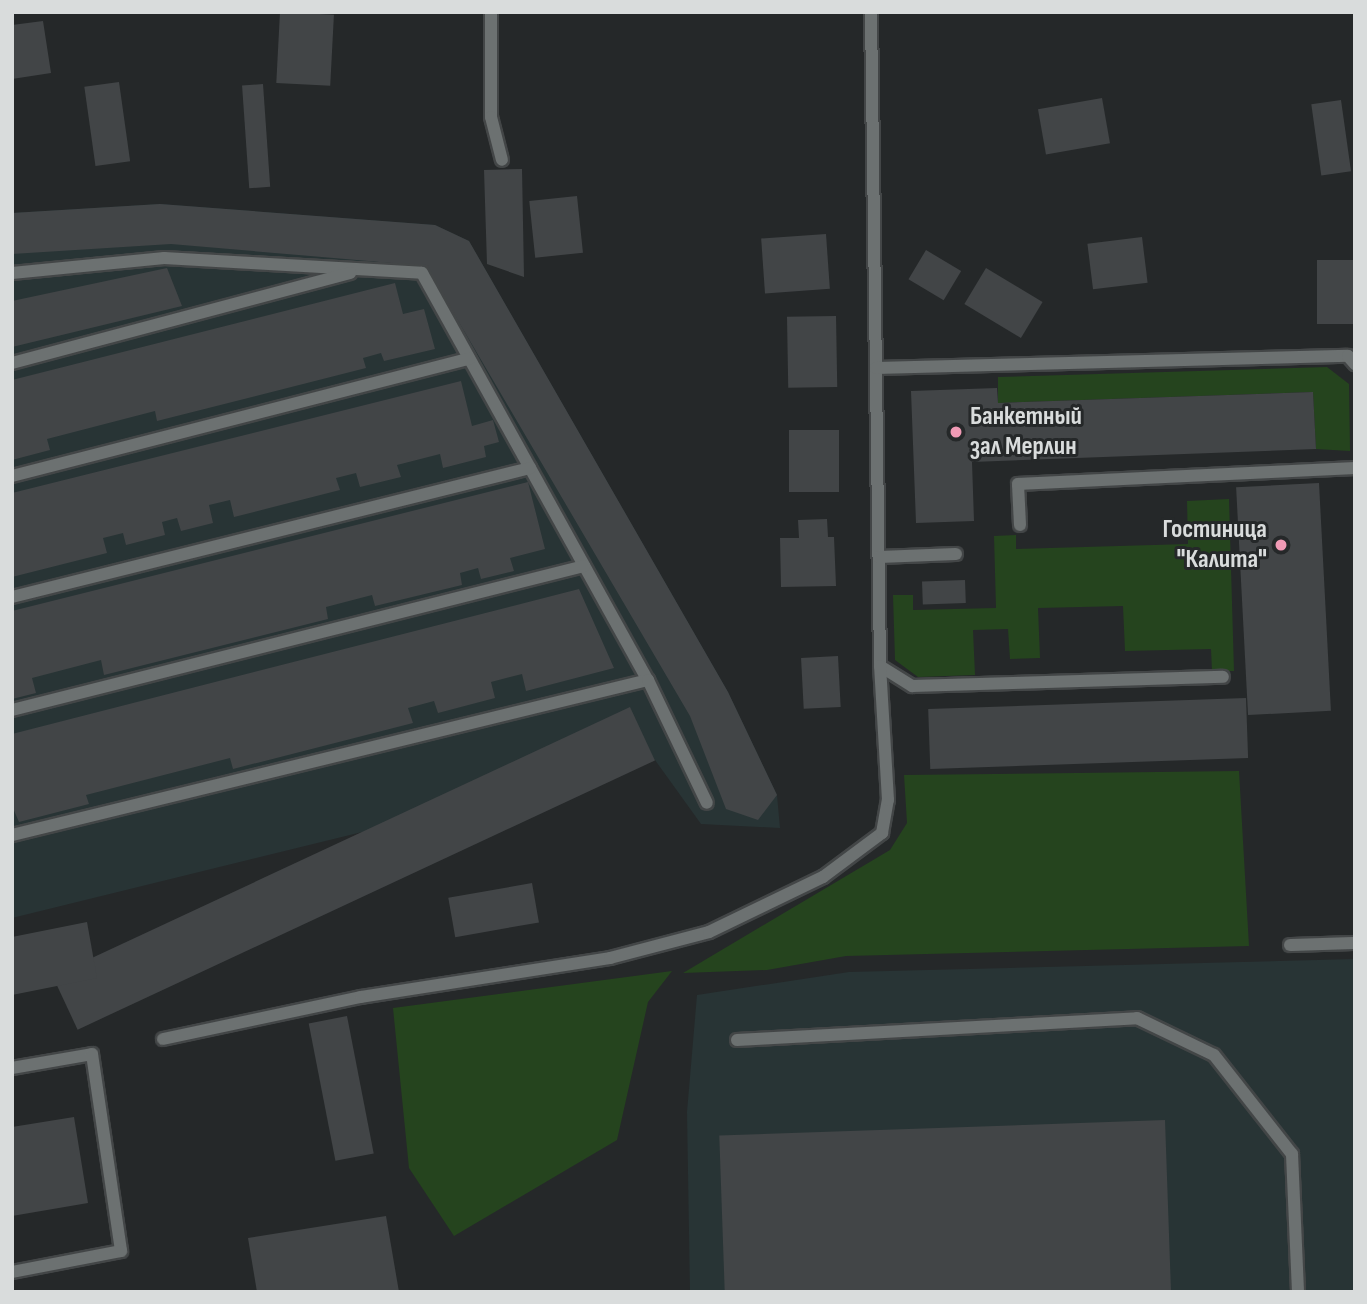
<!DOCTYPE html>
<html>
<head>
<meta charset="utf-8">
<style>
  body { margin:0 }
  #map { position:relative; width:1367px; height:1304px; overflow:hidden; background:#252829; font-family:"Sofia Sans Condensed",sans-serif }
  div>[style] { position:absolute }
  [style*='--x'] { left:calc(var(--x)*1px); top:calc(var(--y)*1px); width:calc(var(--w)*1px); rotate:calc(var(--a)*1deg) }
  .built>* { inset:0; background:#283435 }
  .green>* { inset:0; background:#25441e }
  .building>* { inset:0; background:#424547; transform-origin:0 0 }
  .roads { filter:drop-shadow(2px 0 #434647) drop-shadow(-2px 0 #434647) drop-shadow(0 2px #434647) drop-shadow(0 -2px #434647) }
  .lane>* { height:12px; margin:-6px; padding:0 6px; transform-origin:6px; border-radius:6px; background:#6c7171 }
  .dots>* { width:19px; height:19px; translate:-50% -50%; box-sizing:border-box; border:4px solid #252829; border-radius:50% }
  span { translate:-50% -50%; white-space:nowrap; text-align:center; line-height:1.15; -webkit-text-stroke:6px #252829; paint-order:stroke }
  .poi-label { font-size:26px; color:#d9dcdc; font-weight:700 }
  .left { translate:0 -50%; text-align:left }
  .right { translate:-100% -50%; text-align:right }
  .frame { position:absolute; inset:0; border:14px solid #d9dcdc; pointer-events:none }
</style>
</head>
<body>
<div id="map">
  <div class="built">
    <i style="clip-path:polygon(160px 204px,435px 225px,469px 241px,728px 692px,777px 795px,780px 828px,701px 824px,655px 760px,12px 918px,12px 213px)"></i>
    <i style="clip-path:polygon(1355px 959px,1355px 1292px,690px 1292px,687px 1112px,697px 995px,849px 972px)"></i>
  </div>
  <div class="green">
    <i style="clip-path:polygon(1327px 367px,1349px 384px,1350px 451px,1316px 449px,1313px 392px,998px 403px,998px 377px)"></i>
    <i style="clip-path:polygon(1229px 499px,1234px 671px,1212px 671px,1211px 649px,1125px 651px,1123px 606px,1038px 608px,1040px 658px,1010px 659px,1008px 629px,973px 630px,975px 675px,918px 677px,895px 660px,893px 595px,913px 595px,913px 610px,996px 608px,994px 536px,1016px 535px,1016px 549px,1188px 544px,1187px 501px)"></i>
    <i style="clip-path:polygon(1239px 771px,1249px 946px,846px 956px,767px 970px,683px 973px,890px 850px,907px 823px,904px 775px)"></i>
    <i style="clip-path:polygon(672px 971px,648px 1002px,617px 1140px,454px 1236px,409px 1168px,393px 1008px)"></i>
  </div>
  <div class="building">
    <i style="left:280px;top:12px;width:54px;height:71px;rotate:3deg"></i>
    <i style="clip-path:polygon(43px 21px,51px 73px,12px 79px,12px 25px)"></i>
    <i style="left:119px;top:82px;width:80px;height:35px;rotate:82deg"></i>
    <i style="left:263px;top:84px;width:103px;height:21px;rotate:86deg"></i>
    <i style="left:1102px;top:98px;width:46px;height:65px;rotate:80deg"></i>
    <i style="left:1341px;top:100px;width:72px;height:30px;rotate:82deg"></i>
    <i style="clip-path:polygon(522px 169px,524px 277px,487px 264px,484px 170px)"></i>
    <i style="left:577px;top:196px;width:57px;height:48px;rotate:84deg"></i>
    <i style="clip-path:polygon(160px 204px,435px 225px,469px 241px,728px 692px,777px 795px,758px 820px,726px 809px,690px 716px,426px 266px,171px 244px,12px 254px,12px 213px)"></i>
    <i style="left:826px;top:234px;width:55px;height:65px;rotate:86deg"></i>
    <i style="left:1142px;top:237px;width:46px;height:55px;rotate:83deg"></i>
    <i style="left:926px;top:250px;width:41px;height:34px;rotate:31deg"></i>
    <i style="left:1355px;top:260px;width:64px;height:38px;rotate:90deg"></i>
    <i style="clip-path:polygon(167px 268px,182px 306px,12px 347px,12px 301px)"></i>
    <i style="left:986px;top:268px;width:66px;height:42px;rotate:31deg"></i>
    <i style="clip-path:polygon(395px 283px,403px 314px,424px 309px,435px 349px,384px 361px,381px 353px,363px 358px,366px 368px,157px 421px,155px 411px,47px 439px,50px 450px,12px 460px,12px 380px)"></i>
    <i style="left:836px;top:316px;width:71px;height:49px;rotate:89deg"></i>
    <i style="clip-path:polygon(461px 381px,472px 426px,493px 420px,499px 442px,484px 446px,486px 457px,443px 468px,440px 454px,397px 465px,401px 477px,360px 487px,356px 473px,336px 478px,340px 490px,234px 517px,230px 500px,209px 505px,213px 523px,181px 531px,177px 518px,162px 522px,165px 535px,126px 545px,123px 533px,103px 538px,107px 553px,12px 577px,12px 493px)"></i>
    <i style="clip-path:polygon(997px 388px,998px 403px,1313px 392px,1316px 449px,972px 462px,974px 521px,916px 523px,911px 391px)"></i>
    <i style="left:789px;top:430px;width:50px;height:62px"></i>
    <i style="clip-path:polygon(528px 482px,545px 549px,510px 558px,514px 571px,481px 579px,478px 568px,460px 573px,462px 585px,375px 606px,372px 595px,326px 607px,328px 619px,104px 675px,101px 660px,32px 678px,36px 693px,12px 699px,12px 611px)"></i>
    <i style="left:1319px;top:483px;width:228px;height:83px;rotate:87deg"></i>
    <i style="clip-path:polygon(827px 519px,828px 537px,834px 537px,836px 586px,781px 587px,780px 538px,799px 538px,798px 520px)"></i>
    <i style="left:965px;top:580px;width:23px;height:43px;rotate:88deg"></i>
    <i style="clip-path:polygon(579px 589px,614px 668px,526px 691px,522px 674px,491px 682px,495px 698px,438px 713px,434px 701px,408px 708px,413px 723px,233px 769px,230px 758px,86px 795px,89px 804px,19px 822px,12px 806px,12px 734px)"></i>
    <i style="left:838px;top:656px;width:51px;height:37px;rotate:87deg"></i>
    <i style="left:1246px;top:698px;width:60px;height:318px;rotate:88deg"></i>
    <i style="left:630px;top:707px;width:59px;height:637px;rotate:65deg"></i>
    <i style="left:532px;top:883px;width:40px;height:85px;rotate:80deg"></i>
    <i style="clip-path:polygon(87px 922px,97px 978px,12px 995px,12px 937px)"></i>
    <i style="left:347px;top:1016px;width:140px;height:39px;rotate:79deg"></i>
    <i style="clip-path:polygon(74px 1117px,88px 1203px,12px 1216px,12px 1127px)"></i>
    <i style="left:1165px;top:1120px;width:172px;height:446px;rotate:88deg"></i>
    <i style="clip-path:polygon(386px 1216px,399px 1292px,257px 1292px,248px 1238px)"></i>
  </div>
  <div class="roads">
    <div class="lane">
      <i style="--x:491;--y:12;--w:105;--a:90"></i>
      <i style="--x:491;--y:117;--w:44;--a:75.7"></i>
      <i style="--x:871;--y:12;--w:654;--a:89.21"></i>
      <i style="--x:880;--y:666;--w:38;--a:32"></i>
      <i style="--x:912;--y:686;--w:311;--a:-1.7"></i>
      <i style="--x:12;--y:273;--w:153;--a:-5.6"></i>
      <i style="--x:164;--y:258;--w:258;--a:3.3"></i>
      <i style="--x:422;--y:273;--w:466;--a:61"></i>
      <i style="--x:648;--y:680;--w:655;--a:166.3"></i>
      <i style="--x:12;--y:363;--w:350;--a:-14.9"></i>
      <i style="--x:876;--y:368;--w:472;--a:-1.5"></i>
      <i style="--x:1348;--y:356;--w:11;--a:49"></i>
      <i style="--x:12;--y:476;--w:472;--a:-14.4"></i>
      <i style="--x:1020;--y:525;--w:41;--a:-92.8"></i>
      <i style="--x:1018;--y:484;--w:337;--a:-2.7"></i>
      <i style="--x:879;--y:557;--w:77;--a:-2.2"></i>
      <i style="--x:12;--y:597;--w:534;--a:-13.98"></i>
      <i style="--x:648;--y:680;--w:136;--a:64.4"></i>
      <i style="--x:12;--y:710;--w:590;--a:-14.13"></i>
      <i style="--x:1290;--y:945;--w:65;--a:-1.8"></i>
      <i style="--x:163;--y:1039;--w:202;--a:-12"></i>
      <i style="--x:361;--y:997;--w:252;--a:-8.9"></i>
      <i style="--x:610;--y:958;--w:102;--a:-14.7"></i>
      <i style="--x:709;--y:932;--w:127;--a:-25.8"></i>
      <i style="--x:823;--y:877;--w:74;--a:-36.7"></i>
      <i style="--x:882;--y:833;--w:34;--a:-80"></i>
      <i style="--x:888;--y:800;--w:134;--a:-93.4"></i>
      <i style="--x:737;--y:1040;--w:401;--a:-3.1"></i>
      <i style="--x:1137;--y:1018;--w:85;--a:25.7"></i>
      <i style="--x:1214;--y:1055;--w:126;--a:51.8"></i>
      <i style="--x:1292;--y:1154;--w:138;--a:87.5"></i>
      <i style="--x:12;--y:1068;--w:81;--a:-9.9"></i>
      <i style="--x:92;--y:1054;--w:199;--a:81.6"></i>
      <i style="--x:121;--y:1251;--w:111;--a:169.1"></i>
    </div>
  </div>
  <div class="dots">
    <i style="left:956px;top:432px;background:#f09ab5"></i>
    <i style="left:1281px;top:545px;background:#f09ab5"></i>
  </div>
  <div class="poi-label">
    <span class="left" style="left:970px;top:432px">Банкетный<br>зал Мерлин</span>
    <span class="right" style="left:1267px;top:545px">Гостиница<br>"Калита"</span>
  </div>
  <div class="frame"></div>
</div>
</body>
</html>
